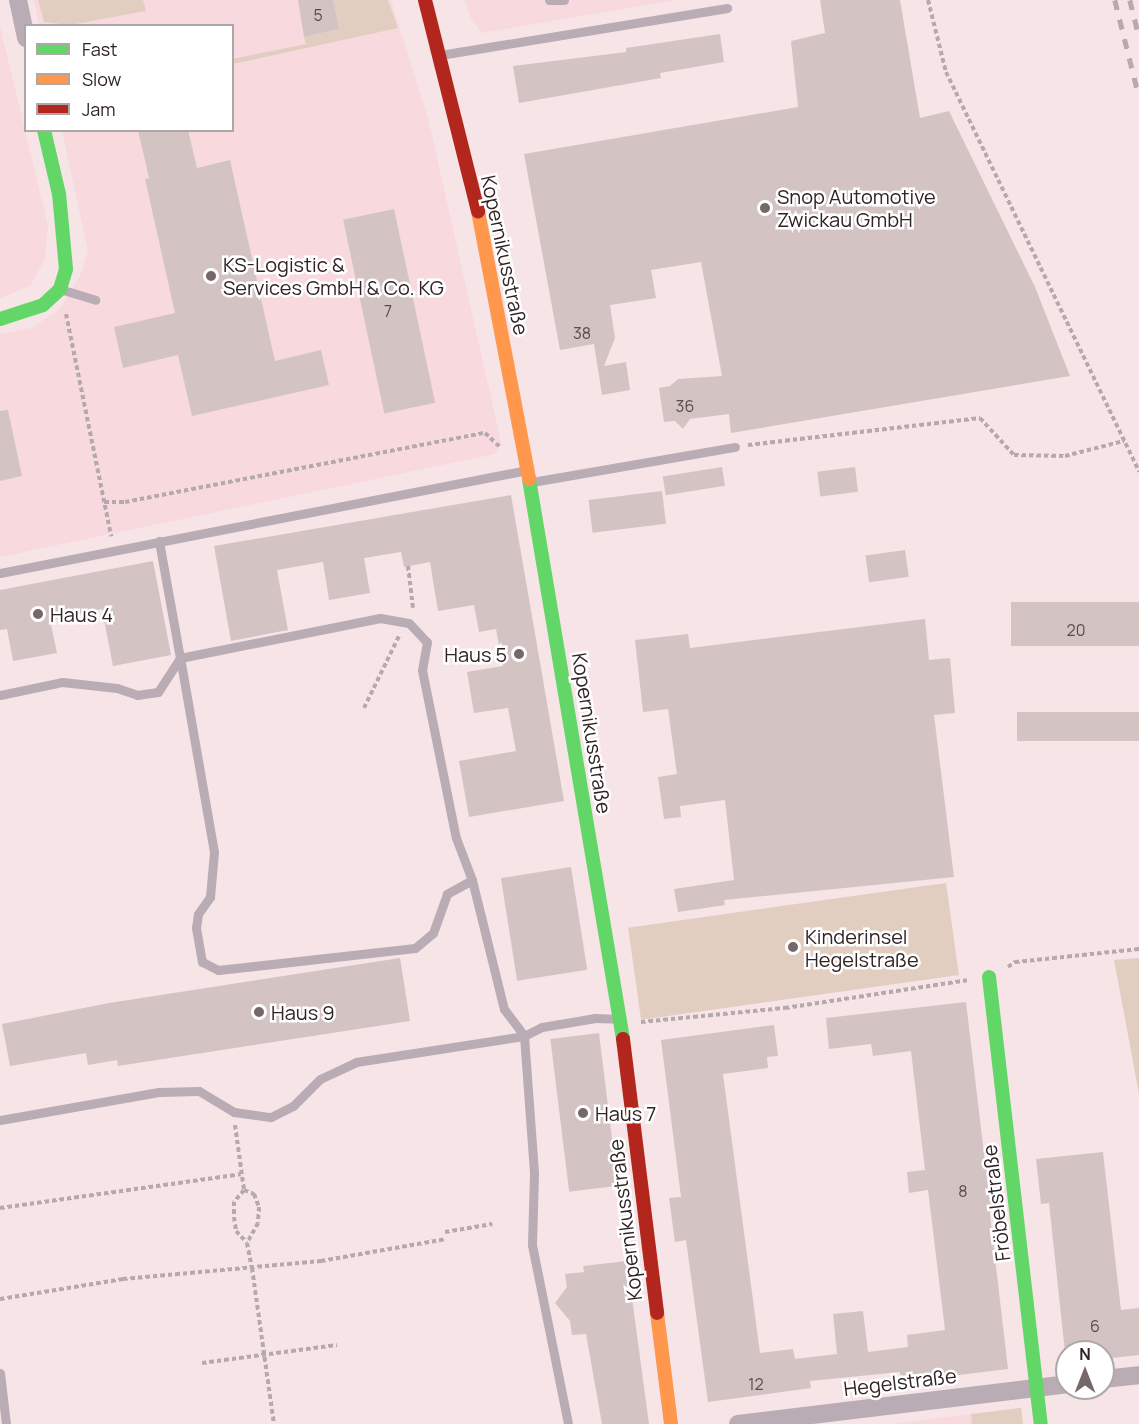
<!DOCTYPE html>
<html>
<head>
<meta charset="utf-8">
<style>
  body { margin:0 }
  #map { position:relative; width:1139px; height:1424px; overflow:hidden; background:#f6e4e7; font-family:Manrope,sans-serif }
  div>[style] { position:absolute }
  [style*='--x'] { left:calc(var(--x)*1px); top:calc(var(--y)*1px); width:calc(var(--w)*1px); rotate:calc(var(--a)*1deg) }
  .built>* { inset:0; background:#f8dade }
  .green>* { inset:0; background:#e2cec0; transform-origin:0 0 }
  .building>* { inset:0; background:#d3c4c3; transform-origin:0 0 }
  .path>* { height:4px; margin-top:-2px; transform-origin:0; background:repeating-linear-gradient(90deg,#b5a9af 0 4.5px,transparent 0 7.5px) }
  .lane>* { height:9px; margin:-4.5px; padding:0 4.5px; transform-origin:4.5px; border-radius:4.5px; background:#baacb5 }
  .street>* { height:18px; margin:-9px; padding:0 9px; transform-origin:9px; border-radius:9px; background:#baacb5 }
  .fast>* { height:14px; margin:-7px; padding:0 7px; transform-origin:7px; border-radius:7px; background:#63d668 }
  .slow>* { height:14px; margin:-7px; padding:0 7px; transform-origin:7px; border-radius:7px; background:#ff974d }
  .jam>* { height:14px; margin:-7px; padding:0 7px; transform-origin:7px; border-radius:7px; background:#b3261e }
  .rail>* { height:4.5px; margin-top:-2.25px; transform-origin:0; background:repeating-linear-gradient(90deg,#b6a9af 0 10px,transparent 0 20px) }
  .dots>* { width:16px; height:16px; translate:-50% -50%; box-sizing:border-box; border:3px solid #fff; border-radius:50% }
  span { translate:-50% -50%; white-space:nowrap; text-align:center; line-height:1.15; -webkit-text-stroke:5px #fff; paint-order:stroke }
  .number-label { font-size:16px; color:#5a4b4c }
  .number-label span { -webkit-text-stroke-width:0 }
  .poi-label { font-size:20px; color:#312325 }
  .left { translate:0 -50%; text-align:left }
  .right { translate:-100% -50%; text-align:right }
  .street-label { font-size:20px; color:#312325 }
  .legend { position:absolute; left:24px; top:24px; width:210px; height:108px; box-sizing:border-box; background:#fff; border:2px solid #ada7a8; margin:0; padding:8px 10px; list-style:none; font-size:18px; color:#312325 }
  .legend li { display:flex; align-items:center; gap:12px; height:30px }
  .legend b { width:30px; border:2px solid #ada7a8 }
  .north { position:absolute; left:1055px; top:1340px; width:60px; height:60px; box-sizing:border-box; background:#fff; border:2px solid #ada7a8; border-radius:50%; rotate:0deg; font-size:16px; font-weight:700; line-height:24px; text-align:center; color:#312325 }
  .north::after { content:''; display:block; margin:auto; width:21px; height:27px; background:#766769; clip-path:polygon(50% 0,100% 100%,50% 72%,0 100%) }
</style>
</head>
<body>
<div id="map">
  <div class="built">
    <i style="clip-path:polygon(34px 0,391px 0,428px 118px,501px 442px,495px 454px,0 557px,0 334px,31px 328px,59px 310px,80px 276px,88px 251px,62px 131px,232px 130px,232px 26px,39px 25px)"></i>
    <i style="clip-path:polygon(465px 0,677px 0,482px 33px,471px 19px)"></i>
    <i style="clip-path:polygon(0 26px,48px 226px,45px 259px,30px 286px,0 298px)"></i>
    <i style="clip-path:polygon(1021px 1408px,1023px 1424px,890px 1424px)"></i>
  </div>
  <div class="green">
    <i style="clip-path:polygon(38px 0,143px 0,146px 11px,70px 25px,44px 22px)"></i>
    <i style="clip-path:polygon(333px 0,388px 0,398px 28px,233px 64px,232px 59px,306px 44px,304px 37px,338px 29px)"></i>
    <i style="left:946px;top:883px;width:93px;height:321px;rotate:82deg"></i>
    <i style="clip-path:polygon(1139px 958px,1139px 1094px,1114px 960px)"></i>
    <i style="clip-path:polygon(1021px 1408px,1023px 1424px,972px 1424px,971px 1414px)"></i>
  </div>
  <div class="building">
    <i style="clip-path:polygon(298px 0,333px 0,339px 29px,304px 37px)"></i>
    <i style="clip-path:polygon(820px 0,900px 0,920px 118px,949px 111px,1035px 287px,1070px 376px,731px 433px,729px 414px,690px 419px,683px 429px,675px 421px,664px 422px,659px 388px,670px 386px,678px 379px,722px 376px,701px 262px,651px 270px,656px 298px,610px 305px,615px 338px,604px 366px,626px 362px,630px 390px,602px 395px,594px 344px,560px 350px,524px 154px,798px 107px,791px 41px,825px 33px)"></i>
    <i style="clip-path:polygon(720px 34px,724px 62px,660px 73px,661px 78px,519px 103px,513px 66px,626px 52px,626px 48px)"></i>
    <i style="clip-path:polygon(138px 130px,188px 130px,197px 168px,230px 160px,275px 361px,321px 350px,329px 385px,192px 416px,178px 355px,123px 368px,114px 327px,175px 313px,145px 179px,149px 178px)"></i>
    <i style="left:394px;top:209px;width:198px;height:52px;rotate:78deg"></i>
    <i style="clip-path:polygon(8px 410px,22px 476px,0 481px,0 411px)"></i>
    <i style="left:722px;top:467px;width:19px;height:60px;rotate:81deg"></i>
    <i style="left:855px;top:467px;width:25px;height:38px;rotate:83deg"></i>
    <i style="left:662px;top:491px;width:33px;height:74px;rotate:83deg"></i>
    <i style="clip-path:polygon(511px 495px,564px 801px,469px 817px,459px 761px,516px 751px,508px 708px,474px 713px,467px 672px,503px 666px,496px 629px,479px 632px,474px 605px,438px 611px,430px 562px,404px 567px,401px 552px,364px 558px,370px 593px,329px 600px,323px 562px,277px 570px,288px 630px,231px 641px,214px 546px)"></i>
    <i style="left:905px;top:550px;width:27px;height:40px;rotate:82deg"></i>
    <i style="clip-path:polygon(153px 561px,171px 655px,113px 666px,102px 609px,50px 620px,57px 653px,13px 661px,7px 629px,0 630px,0 590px)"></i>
    <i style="left:1139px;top:602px;width:44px;height:128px;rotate:90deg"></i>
    <i style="clip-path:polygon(925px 619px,929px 660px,950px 658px,955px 713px,934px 715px,954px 877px,724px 900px,725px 905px,678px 912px,674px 889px,734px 880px,725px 800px,680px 806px,681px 817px,664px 819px,658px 777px,677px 774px,668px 709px,643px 712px,635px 640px,688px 634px,690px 648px)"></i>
    <i style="left:1139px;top:712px;width:29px;height:122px;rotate:90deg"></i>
    <i style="left:571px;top:867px;width:104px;height:71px;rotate:81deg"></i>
    <i style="clip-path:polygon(400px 958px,410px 1021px,118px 1066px,117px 1060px,88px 1065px,86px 1053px,10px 1066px,2px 1024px,109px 1003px)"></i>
    <i style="clip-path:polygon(966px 1002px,985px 1162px,994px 1161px,999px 1205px,989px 1206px,1008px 1369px,901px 1382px,900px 1372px,810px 1381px,811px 1388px,708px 1402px,686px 1240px,675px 1242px,669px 1198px,681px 1197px,661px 1040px,774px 1025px,778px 1056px,767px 1057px,768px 1068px,723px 1074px,760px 1353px,793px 1349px,795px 1359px,837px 1354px,833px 1314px,863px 1311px,868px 1352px,908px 1347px,907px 1335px,945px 1330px,928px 1190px,909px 1193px,907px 1172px,925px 1170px,911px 1051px,873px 1056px,871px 1044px,829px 1049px,826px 1018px)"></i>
    <i style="left:599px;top:1033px;width:154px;height:49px;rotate:83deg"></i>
    <i style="clip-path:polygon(1103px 1152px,1121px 1310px,1139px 1308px,1139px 1355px,1103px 1359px,1103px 1352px,1065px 1352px,1049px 1203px,1041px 1204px,1036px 1159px)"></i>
    <i style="clip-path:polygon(627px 1261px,649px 1424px,602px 1424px,586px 1334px,572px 1335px,570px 1321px,555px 1303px,567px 1287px,565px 1274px,584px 1272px,583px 1266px)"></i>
  </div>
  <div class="path">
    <i style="--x:928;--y:0;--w:74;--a:76"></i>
    <i style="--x:946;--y:72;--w:444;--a:64.2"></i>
    <i style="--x:66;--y:314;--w:227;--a:78.5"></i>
    <i style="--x:748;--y:445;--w:234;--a:-6.6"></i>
    <i style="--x:980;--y:418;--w:50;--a:47.4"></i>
    <i style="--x:1014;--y:455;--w:51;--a:1.1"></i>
    <i style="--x:1065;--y:456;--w:61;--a:-14.3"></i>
    <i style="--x:104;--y:502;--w:21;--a:0"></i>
    <i style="--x:125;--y:502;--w:367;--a:-10.9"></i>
    <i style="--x:485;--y:433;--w:21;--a:43"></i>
    <i style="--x:408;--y:566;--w:42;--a:83.2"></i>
    <i style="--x:364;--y:708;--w:80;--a:-64.1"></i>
    <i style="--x:1008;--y:967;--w:9;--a:-36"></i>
    <i style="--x:1015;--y:962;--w:125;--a:-6"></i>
    <i style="--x:641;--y:1022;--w:145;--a:-5.6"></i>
    <i style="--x:785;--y:1008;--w:184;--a:-8.7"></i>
    <i style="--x:235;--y:1125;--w:66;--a:82.1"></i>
    <i style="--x:244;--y:1190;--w:16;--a:130"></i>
    <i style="--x:234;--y:1202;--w:15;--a:90"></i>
    <i style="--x:234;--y:1217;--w:14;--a:82"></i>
    <i style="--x:236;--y:1231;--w:16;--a:47"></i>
    <i style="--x:247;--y:1243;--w:25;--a:79"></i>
    <i style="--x:252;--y:1268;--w:158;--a:82"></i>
    <i style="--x:244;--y:1190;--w:11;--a:22"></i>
    <i style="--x:254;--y:1194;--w:14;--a:69"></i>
    <i style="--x:259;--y:1207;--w:16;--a:94"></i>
    <i style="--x:258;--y:1223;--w:23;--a:119"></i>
    <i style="--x:0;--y:1208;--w:243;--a:-8"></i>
    <i style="--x:445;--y:1232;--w:48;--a:-9.7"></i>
    <i style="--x:0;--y:1299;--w:125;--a:-9.2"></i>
    <i style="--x:123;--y:1279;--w:199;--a:-5.2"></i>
    <i style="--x:321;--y:1261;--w:127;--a:-10"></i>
    <i style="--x:202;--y:1363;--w:136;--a:-7.6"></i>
  </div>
  <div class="lane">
    <i style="--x:549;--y:0;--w:15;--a:0"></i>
    <i style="--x:440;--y:55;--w:291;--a:-9.3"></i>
    <i style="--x:60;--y:289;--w:37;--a:17"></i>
    <i style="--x:532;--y:482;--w:206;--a:-9.8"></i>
    <i style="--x:0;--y:573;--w:537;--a:-11.06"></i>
    <i style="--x:0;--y:695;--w:63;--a:-11.8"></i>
    <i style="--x:62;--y:682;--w:55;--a:6.2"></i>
    <i style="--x:117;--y:688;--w:21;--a:19"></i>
    <i style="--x:137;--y:695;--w:21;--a:-8"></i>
    <i style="--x:158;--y:692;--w:40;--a:-57.1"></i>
    <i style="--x:180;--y:658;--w:119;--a:-100.2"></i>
    <i style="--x:472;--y:880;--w:29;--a:151"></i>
    <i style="--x:447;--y:894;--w:41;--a:109.7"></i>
    <i style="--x:433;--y:933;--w:23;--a:140"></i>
    <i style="--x:415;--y:948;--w:198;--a:173.6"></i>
    <i style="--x:218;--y:970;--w:18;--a:-153"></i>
    <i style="--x:202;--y:962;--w:35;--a:-100"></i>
    <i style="--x:196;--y:928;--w:14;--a:-82"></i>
    <i style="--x:198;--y:914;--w:21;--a:-55"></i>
    <i style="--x:210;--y:897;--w:45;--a:-84.9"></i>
    <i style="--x:214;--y:852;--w:197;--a:-99.9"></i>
    <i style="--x:180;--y:658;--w:204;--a:-11.3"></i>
    <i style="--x:380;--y:618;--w:29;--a:10"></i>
    <i style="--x:409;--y:623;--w:26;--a:47"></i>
    <i style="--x:427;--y:642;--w:28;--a:100"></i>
    <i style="--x:422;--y:670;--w:171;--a:78.6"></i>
    <i style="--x:456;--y:838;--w:45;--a:69.1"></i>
    <i style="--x:472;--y:880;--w:133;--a:76.1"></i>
    <i style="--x:504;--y:1009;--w:34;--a:53"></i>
    <i style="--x:524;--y:1036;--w:137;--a:85.8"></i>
    <i style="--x:534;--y:1173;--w:72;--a:91.6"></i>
    <i style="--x:532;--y:1245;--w:183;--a:78.6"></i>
    <i style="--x:0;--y:1120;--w:161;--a:-10"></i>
    <i style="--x:159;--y:1092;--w:40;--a:-1.4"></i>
    <i style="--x:199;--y:1091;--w:41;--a:31"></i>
    <i style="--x:234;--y:1112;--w:37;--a:8"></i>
    <i style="--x:271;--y:1117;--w:25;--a:-27"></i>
    <i style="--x:293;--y:1106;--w:38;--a:-45"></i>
    <i style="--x:320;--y:1079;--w:40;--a:-25"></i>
    <i style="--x:356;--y:1062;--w:170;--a:-8.8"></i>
    <i style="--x:524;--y:1036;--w:20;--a:-27"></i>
    <i style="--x:542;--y:1027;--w:54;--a:-9.6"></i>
    <i style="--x:595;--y:1018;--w:25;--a:2"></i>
    <i style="--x:0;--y:1373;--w:51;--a:83.3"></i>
  </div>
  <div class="street">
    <i style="--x:18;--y:0;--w:39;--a:78"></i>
    <i style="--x:1103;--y:1379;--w:36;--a:-6"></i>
    <i style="--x:738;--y:1424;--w:331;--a:-6.9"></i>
  </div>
  <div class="fast">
    <i style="--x:0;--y:319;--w:45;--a:-18"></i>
    <i style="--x:43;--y:305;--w:23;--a:-43"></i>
    <i style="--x:60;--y:289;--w:21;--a:-73"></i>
    <i style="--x:66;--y:269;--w:75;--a:-95.3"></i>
    <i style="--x:59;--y:194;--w:66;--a:-103.2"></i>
    <i style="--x:529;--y:479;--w:568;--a:80.47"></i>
    <i style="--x:989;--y:977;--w:450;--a:83.4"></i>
  </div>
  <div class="slow">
    <i style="--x:478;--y:211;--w:273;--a:79.2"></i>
    <i style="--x:657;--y:1313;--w:112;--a:82.8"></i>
  </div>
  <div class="jam">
    <i style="--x:425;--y:0;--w:218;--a:75.9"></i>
    <i style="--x:623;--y:1039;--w:276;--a:82.9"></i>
  </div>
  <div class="rail">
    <i style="--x:1115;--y:0;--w:99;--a:76"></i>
    <i style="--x:1130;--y:0;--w:38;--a:76"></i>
  </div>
  <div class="dots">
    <i style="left:765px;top:208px;background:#766769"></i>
    <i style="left:211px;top:276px;background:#766769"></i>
    <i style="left:38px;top:614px;background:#766769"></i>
    <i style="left:519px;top:654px;background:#766769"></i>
    <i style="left:793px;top:947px;background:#766769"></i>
    <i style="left:259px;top:1012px;background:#766769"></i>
    <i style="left:583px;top:1113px;background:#766769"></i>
  </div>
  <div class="number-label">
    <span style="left:318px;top:15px">5</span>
    <span style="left:388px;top:311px">7</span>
    <span style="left:582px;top:333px">38</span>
    <span style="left:685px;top:406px">36</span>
    <span style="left:1076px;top:630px">20</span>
    <span style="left:963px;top:1191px">8</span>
    <span style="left:1095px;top:1326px">6</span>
    <span style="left:756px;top:1384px">12</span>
  </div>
  <div class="poi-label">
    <span class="left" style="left:777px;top:208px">Snop Automotive<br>Zwickau GmbH</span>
    <span class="left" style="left:223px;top:276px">KS-Logistic &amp;<br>Services GmbH &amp; Co. KG</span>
    <span class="left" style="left:50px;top:614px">Haus 4</span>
    <span class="right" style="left:507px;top:654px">Haus 5</span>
    <span class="left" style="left:805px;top:948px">Kinderinsel<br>Hegelstraße</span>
    <span class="left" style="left:271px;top:1012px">Haus 9</span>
    <span class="left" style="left:595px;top:1113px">Haus 7</span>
  </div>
  <div class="street-label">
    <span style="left:505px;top:255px;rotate:78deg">Kopernikusstraße</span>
    <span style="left:592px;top:733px;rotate:81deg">Kopernikusstraße</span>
    <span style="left:996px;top:1203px;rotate:-97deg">Fröbelstraße</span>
    <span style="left:625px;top:1220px;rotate:-97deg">Kopernikusstraße</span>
    <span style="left:900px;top:1382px;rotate:-7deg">Hegelstraße</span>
  </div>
  <ul class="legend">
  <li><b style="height:8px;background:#63d668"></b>Fast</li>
  <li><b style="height:8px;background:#ff974d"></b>Slow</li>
  <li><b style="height:8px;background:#b3261e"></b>Jam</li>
  </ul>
  <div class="north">N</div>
</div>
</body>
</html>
